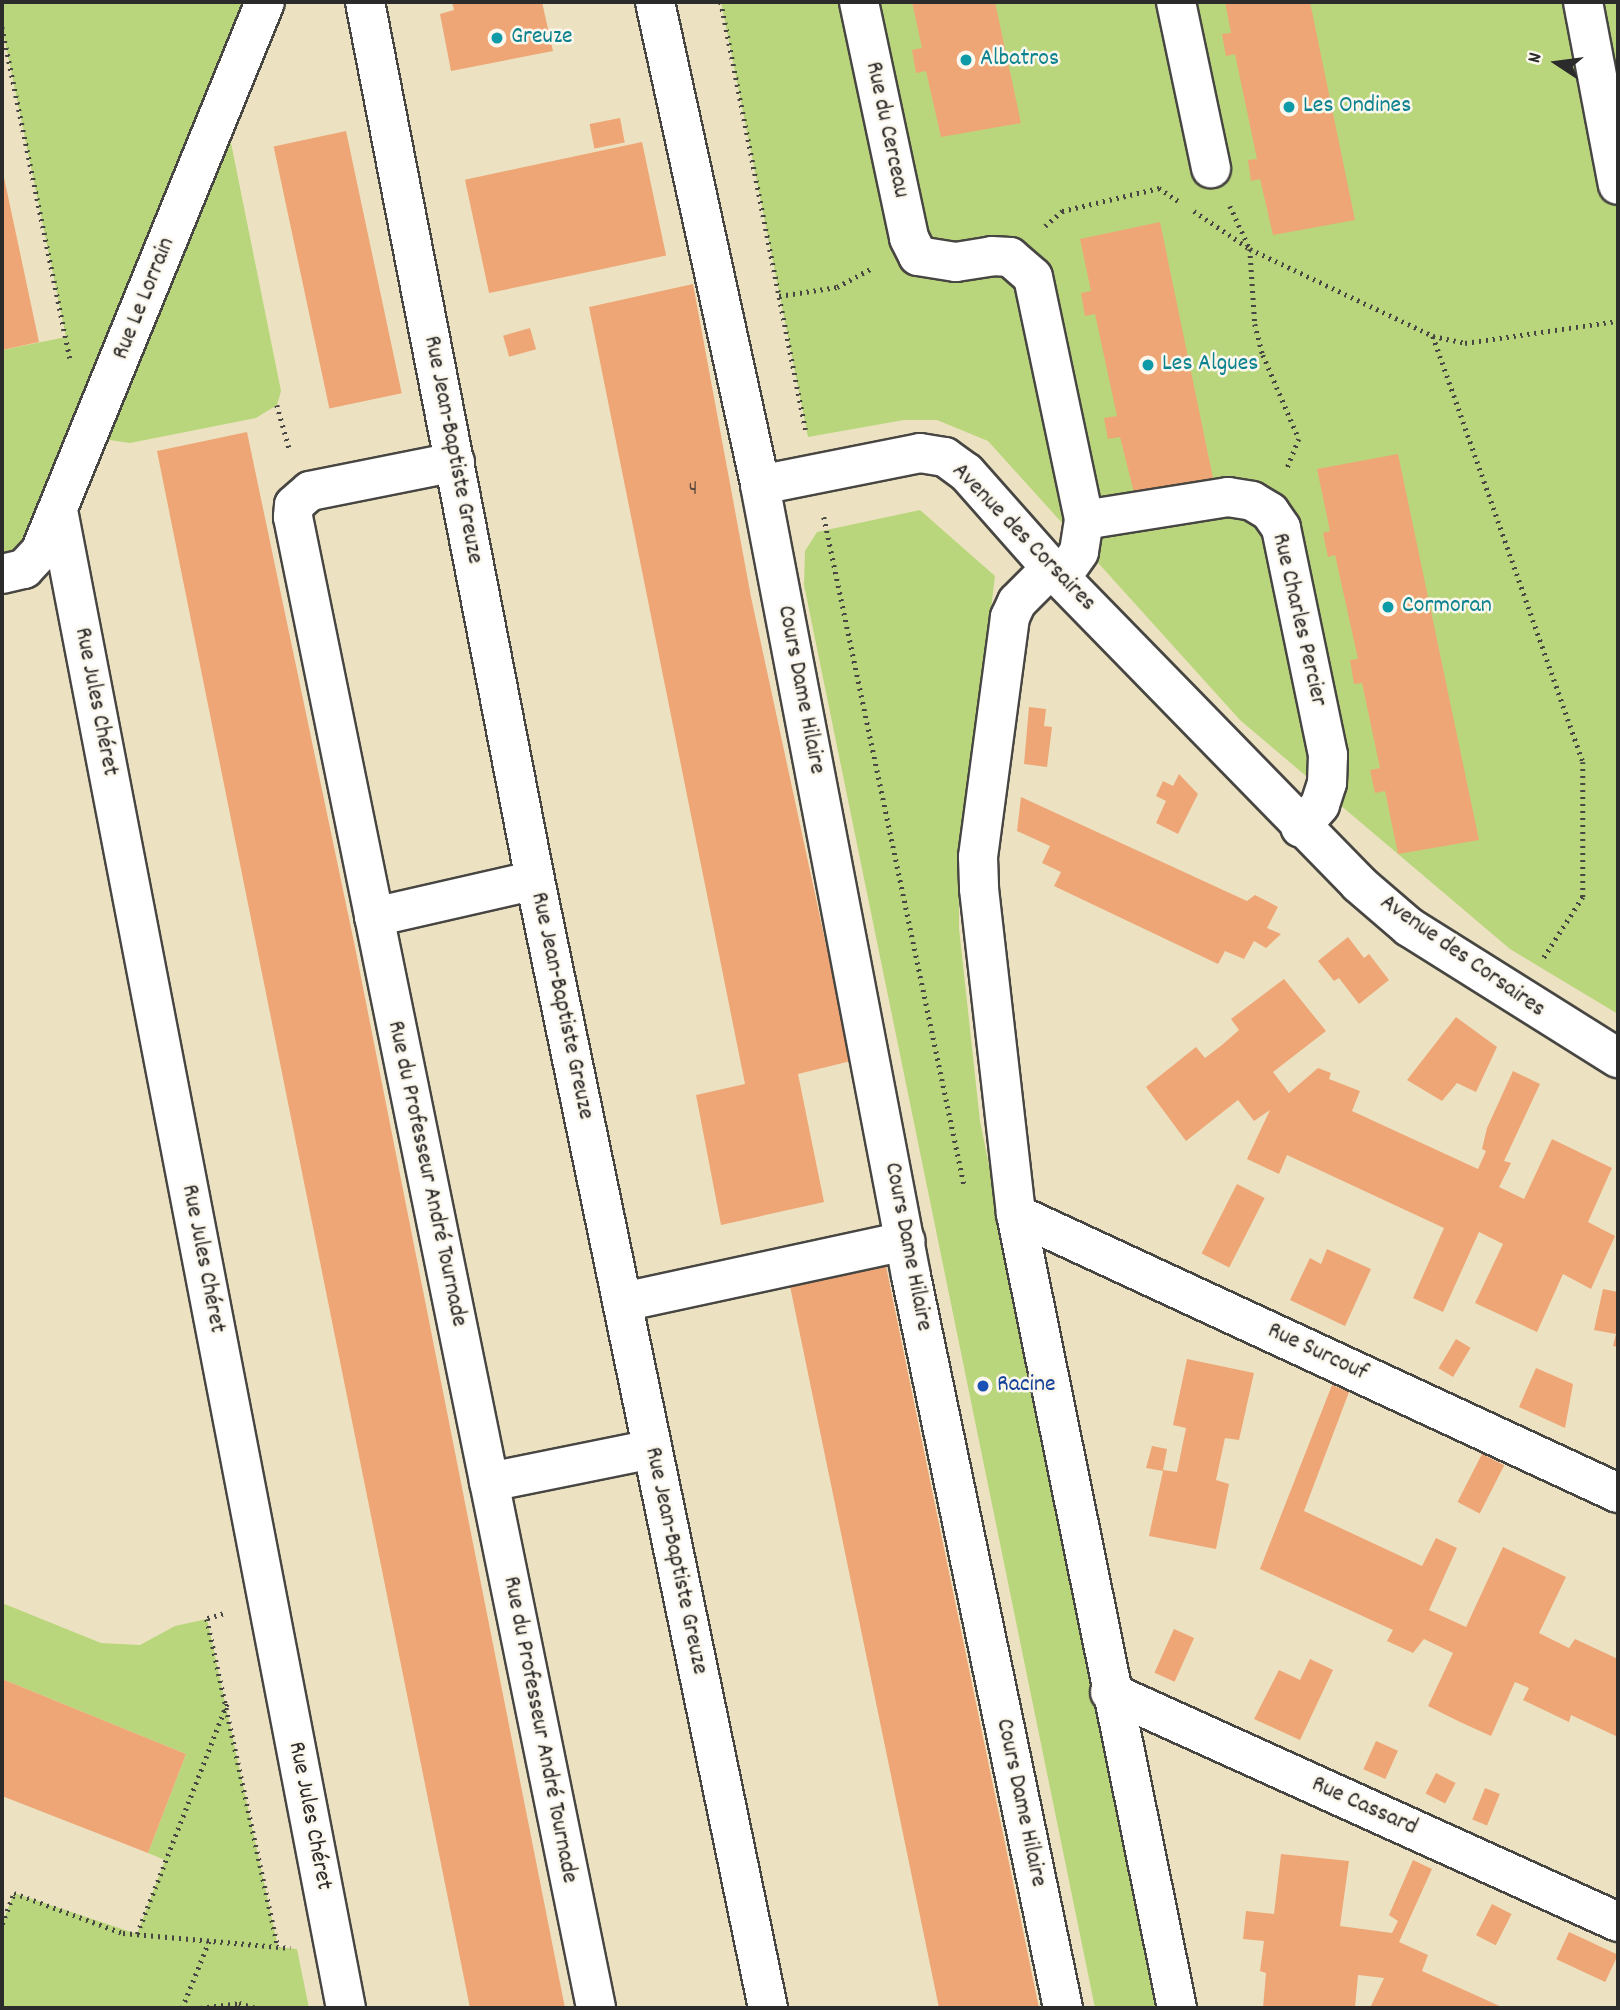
<!DOCTYPE html>
<html>
<head>
<meta charset="utf-8">
<style>
  body { margin:0 }
  #map { position:relative; width:1620px; height:2010px; overflow:hidden; background:#ece2c2; font-family:Dekko,sans-serif }
  div>[style] { position:absolute }
  [style*='--x'] { left:calc(var(--x)*1px); top:calc(var(--y)*1px); width:calc(var(--w)*1px); rotate:calc(var(--a)*1deg) }
  .green>* { inset:0; background:#bad67c }
  .building>* { inset:0; background:#eea676; transform-origin:0 0 }
  .path>* { height:4.5px; margin-top:-2.25px; transform-origin:0; background:repeating-linear-gradient(90deg,#484642 0 2px,transparent 0 7px) }
  .roads { filter:drop-shadow(2px 0 #484642) drop-shadow(-2px 0 #484642) drop-shadow(0 2px #484642) drop-shadow(0 -2px #484642) }
  .minor>* { height:38px; margin:-19px; padding:0 19px; transform-origin:19px; border-radius:19px; background:#fff }
  .tertiary>* { height:38px; margin:-19px; padding:0 19px; transform-origin:19px; border-radius:19px; background:#fff }
  .dots>* { width:19px; height:19px; translate:-50% -50%; box-sizing:border-box; border:4px solid #fbf7ec; border-radius:50% }
  span { translate:-50% -50%; white-space:nowrap; text-align:center; line-height:1.15; -webkit-text-stroke:5px #fbf7ec; paint-order:stroke }
  .number-label { font-size:21px; color:#5c4a3e }
  .number-label span { -webkit-text-stroke-width:0 }
  .culture-label { font-size:24px; color:#0d838f }
  .left { translate:0 -50%; text-align:left }
  .street-label { font-size:24px; color:#2b2b2b }
  .transit-label { font-size:24px; color:#164399 }
  .frame { position:absolute; inset:0; border:4px solid #2b2b2b; pointer-events:none }
  .north { position:absolute; left:1522px; top:28px; width:70px; height:70px; -webkit-text-stroke:5px #fbf7ec; paint-order:stroke; rotate:283deg; font-size:19px; font-weight:700; line-height:28px; text-align:center; color:#2b2b2b }
  .north::after { content:''; display:block; margin:auto; width:24px; height:32px; background:#2b2b2b; clip-path:polygon(50% 0,100% 100%,50% 72%,0 100%) }
</style>
</head>
<body>
<div id="map">
  <div class="green">
    <i style="clip-path:polygon(2px 2px,263px 2px,224px 108px,281px 391px,277px 405px,256px 418px,130px 443px,88px 437px,58px 510px,2px 574px,2px 350px,66px 337px,2px 27px)"></i>
    <i style="clip-path:polygon(721px 2px,1618px 2px,1618px 1014px,1510px 949px,1240px 720px,988px 441px,937px 420px,904px 420px,808px 437px)"></i>
    <i style="clip-path:polygon(920px 510px,995px 576px,959px 879px,959px 928px,980px 1121px,1159px 2008px,1095px 2008px,804px 585px,805px 551px,817px 532px)"></i>
    <i style="clip-path:polygon(2px 1603px,101px 1643px,140px 1645px,175px 1626px,207px 1619px,278px 1947px,297px 1949px,309px 2008px,2px 2008px,2px 1924px,14px 1893px,137px 1934px,165px 1860px,148px 1853px,186px 1754px,2px 1679px)"></i>
  </div>
  <div class="building">
    <i style="clip-path:polygon(452px 2px,542px 2px,553px 51px,451px 71px,440px 14px,454px 10px)"></i>
    <i style="clip-path:polygon(912px 2px,995px 2px,1021px 123px,941px 137px,926px 71px,916px 73px,912px 50px,922px 48px)"></i>
    <i style="clip-path:polygon(1225px 2px,1310px 2px,1355px 220px,1273px 235px,1260px 179px,1251px 181px,1248px 160px,1257px 159px,1235px 54px,1226px 56px,1222px 34px,1231px 33px)"></i>
    <i style="left:620px;top:118px;width:25px;height:31px;rotate:79deg"></i>
    <i style="left:346px;top:131px;width:268px;height:74px;rotate:78deg"></i>
    <i style="left:642px;top:142px;width:116px;height:181px;rotate:78deg"></i>
    <i style="clip-path:polygon(2px 168px,39px 342px,2px 350px)"></i>
    <i style="clip-path:polygon(1160px 222px,1213px 478px,1134px 493px,1120px 437px,1108px 439px,1104px 418px,1117px 416px,1095px 314px,1085px 316px,1081px 293px,1091px 291px,1080px 239px)"></i>
    <i style="clip-path:polygon(693px 284px,751px 597px,851px 1061px,798px 1074px,824px 1202px,721px 1225px,696px 1095px,745px 1084px,589px 307px)"></i>
    <i style="left:530px;top:328px;width:22px;height:28px;rotate:74deg"></i>
    <i style="clip-path:polygon(247px 432px,355px 947px,565px 2008px,470px 2008px,157px 451px)"></i>
    <i style="clip-path:polygon(1398px 454px,1479px 840px,1398px 854px,1385px 791px,1375px 793px,1370px 770px,1380px 768px,1362px 683px,1354px 684px,1350px 660px,1358px 659px,1335px 555px,1328px 557px,1323px 533px,1330px 531px,1317px 469px)"></i>
    <i style="clip-path:polygon(1029px 707px,1046px 709px,1044px 726px,1052px 727px,1047px 767px,1024px 764px)"></i>
    <i style="clip-path:polygon(1179px 774px,1198px 794px,1178px 834px,1156px 823px,1166px 801px,1156px 796px,1163px 781px,1173px 786px)"></i>
    <i style="clip-path:polygon(1021px 797px,1247px 901px,1255px 895px,1278px 907px,1267px 928px,1281px 934px,1266px 948px,1254px 941px,1244px 959px,1225px 951px,1218px 964px,1054px 886px,1061px 872px,1042px 863px,1050px 846px,1017px 831px)"></i>
    <i style="clip-path:polygon(1348px 937px,1364px 958px,1369px 954px,1389px 980px,1359px 1004px,1339px 978px,1334px 981px,1318px 961px)"></i>
    <i style="clip-path:polygon(1284px 979px,1326px 1031px,1273px 1072px,1289px 1093px,1318px 1068px,1331px 1073px,1329px 1079px,1360px 1091px,1352px 1111px,1478px 1169px,1486px 1151px,1482px 1149px,1487px 1128px,1513px 1071px,1540px 1084px,1504px 1161px,1511px 1163px,1499px 1187px,1524px 1199px,1552px 1139px,1612px 1168px,1588px 1222px,1615px 1236px,1591px 1289px,1563px 1274px,1537px 1332px,1475px 1303px,1503px 1244px,1479px 1232px,1443px 1312px,1413px 1298px,1444px 1228px,1287px 1155px,1279px 1174px,1247px 1159px,1270px 1110px,1254px 1121px,1238px 1100px,1186px 1141px,1146px 1087px,1196px 1047px,1205px 1058px,1222px 1045px,1239px 1030px,1231px 1019px)"></i>
    <i style="clip-path:polygon(1456px 1017px,1497px 1047px,1476px 1092px,1457px 1083px,1442px 1101px,1407px 1080px)"></i>
    <i style="left:1237px;top:1184px;width:31px;height:78px;rotate:27deg"></i>
    <i style="clip-path:polygon(1327px 1249px,1371px 1269px,1345px 1326px,1290px 1300px,1310px 1258px,1321px 1264px)"></i>
    <i style="clip-path:polygon(886px 1266px,926px 1461px,1039px 2008px,939px 2008px,790px 1286px)"></i>
    <i style="clip-path:polygon(1603px 1289px,1618px 1292px,1618px 1347px,1613px 1346px,1616px 1334px,1594px 1330px)"></i>
    <i style="left:1456px;top:1339px;width:17px;height:34px;rotate:31deg"></i>
    <i style="clip-path:polygon(1187px 1359px,1254px 1373px,1239px 1440px,1225px 1438px,1216px 1480px,1229px 1484px,1216px 1549px,1149px 1536px,1163px 1471px,1146px 1468px,1152px 1446px,1167px 1449px,1163px 1470px,1177px 1472px,1186px 1428px,1173px 1425px)"></i>
    <i style="clip-path:polygon(1536px 1368px,1573px 1384px,1565px 1428px,1519px 1407px)"></i>
    <i style="clip-path:polygon(1332px 1385px,1349px 1392px,1304px 1511px,1422px 1566px,1436px 1538px,1457px 1548px,1429px 1610px,1466px 1627px,1503px 1547px,1566px 1577px,1539px 1633px,1569px 1648px,1575px 1639px,1618px 1659px,1618px 1737px,1571px 1715px,1569px 1722px,1523px 1700px,1529px 1688px,1515px 1682px,1491px 1736px,1460px 1722px,1428px 1706px,1453px 1653px,1424px 1639px,1413px 1653px,1387px 1641px,1393px 1630px,1260px 1569px)"></i>
    <i style="left:1482px;top:1454px;width:25px;height:54px;rotate:27deg"></i>
    <i style="left:1174px;top:1629px;width:22px;height:48px;rotate:24deg"></i>
    <i style="clip-path:polygon(1310px 1659px,1333px 1670px,1300px 1740px,1254px 1719px,1279px 1670px,1300px 1680px)"></i>
    <i style="clip-path:polygon(2px 1679px,186px 1754px,148px 1853px,2px 1796px)"></i>
    <i style="left:1376px;top:1741px;width:24px;height:31px;rotate:24deg"></i>
    <i style="left:1436px;top:1773px;width:22px;height:23px;rotate:27deg"></i>
    <i style="left:1485px;top:1788px;width:16px;height:34px;rotate:22deg"></i>
    <i style="clip-path:polygon(1281px 1854px,1349px 1861px,1340px 1926px,1392px 1933px,1398px 1921px,1389px 1915px,1413px 1860px,1432px 1869px,1399px 1942px,1428px 1955px,1422px 1971px,1504px 2008px,1370px 2008px,1384px 1978px,1358px 1975px,1355px 2008px,1263px 2008px,1266px 1973px,1260px 1971px,1264px 1941px,1243px 1939px,1246px 1911px,1274px 1914px)"></i>
    <i style="left:1492px;top:1904px;width:22px;height:35px;rotate:27deg"></i>
    <i style="left:1569px;top:1932px;width:54px;height:30px;rotate:25deg"></i>
  </div>
  <div class="path">
    <i style="--x:721;--y:2;--w:436;--a:78.8"></i>
    <i style="--x:2;--y:27;--w:338;--a:78.4"></i>
    <i style="--x:1230;--y:206;--w:47;--a:65.1"></i>
    <i style="--x:1250;--y:249;--w:75;--a:86.2"></i>
    <i style="--x:1255;--y:324;--w:32;--a:76"></i>
    <i style="--x:1263;--y:355;--w:91;--a:66.8"></i>
    <i style="--x:1299;--y:439;--w:32;--a:112"></i>
    <i style="--x:1194;--y:211;--w:68;--a:34.2"></i>
    <i style="--x:1250;--y:249;--w:203;--a:25.4"></i>
    <i style="--x:1433;--y:336;--w:33;--a:12"></i>
    <i style="--x:1465;--y:343;--w:155;--a:-8.2"></i>
    <i style="--x:1045;--y:226;--w:23;--a:-41"></i>
    <i style="--x:1062;--y:211;--w:100;--a:-13.3"></i>
    <i style="--x:1159;--y:188;--w:23;--a:34"></i>
    <i style="--x:779;--y:296;--w:59;--a:-8.8"></i>
    <i style="--x:837;--y:287;--w:42;--a:-28.4"></i>
    <i style="--x:1433;--y:336;--w:452;--a:70.6"></i>
    <i style="--x:1583;--y:762;--w:135;--a:90"></i>
    <i style="--x:1583;--y:897;--w:74;--a:122.8"></i>
    <i style="--x:277;--y:405;--w:48;--a:74.2"></i>
    <i style="--x:824;--y:517;--w:682;--a:78.15"></i>
    <i style="--x:223;--y:1614;--w:17;--a:163"></i>
    <i style="--x:207;--y:1619;--w:336;--a:77.8"></i>
    <i style="--x:2;--y:1924;--w:33;--a:-69"></i>
    <i style="--x:14;--y:1893;--w:116;--a:20.2"></i>
    <i style="--x:123;--y:1933;--w:168;--a:5.1"></i>
    <i style="--x:137;--y:1934;--w:248;--a:-68.7"></i>
    <i style="--x:182;--y:2008;--w:72;--a:-68.1"></i>
    <i style="--x:200;--y:2008;--w:39;--a:-7"></i>
    <i style="--x:239;--y:2003;--w:17;--a:17"></i>
  </div>
  <div class="roads">
    <div class="minor">
      <i style="--x:365;--y:2;--w:894;--a:79.04"></i>
      <i style="--x:535;--y:880;--w:1152;--a:78.33"></i>
      <i style="--x:859;--y:2;--w:241;--a:78"></i>
      <i style="--x:909;--y:238;--w:20;--a:63"></i>
      <i style="--x:918;--y:256;--w:38;--a:9"></i>
      <i style="--x:956;--y:262;--w:36;--a:-9"></i>
      <i style="--x:992;--y:256;--w:18;--a:3"></i>
      <i style="--x:1010;--y:257;--w:30;--a:41"></i>
      <i style="--x:1033;--y:277;--w:248;--a:78.1"></i>
      <i style="--x:1084;--y:520;--w:32;--a:99"></i>
      <i style="--x:1079;--y:552;--w:32;--a:125"></i>
      <i style="--x:1176;--y:2;--w:170;--a:78.1"></i>
      <i style="--x:1583;--y:2;--w:186;--a:79.2"></i>
      <i style="--x:455;--y:462;--w:148;--a:168.7"></i>
      <i style="--x:310;--y:491;--w:21;--a:139"></i>
      <i style="--x:294;--y:505;--w:12;--a:95"></i>
      <i style="--x:293;--y:517;--w:1521;--a:78.51"></i>
      <i style="--x:58;--y:510;--w:1525;--a:79.12"></i>
      <i style="--x:1084;--y:520;--w:146;--a:-9.1"></i>
      <i style="--x:1228;--y:497;--w:24;--a:9"></i>
      <i style="--x:1252;--y:501;--w:21;--a:31"></i>
      <i style="--x:1270;--y:512;--w:19;--a:55"></i>
      <i style="--x:1281;--y:528;--w:232;--a:78.3"></i>
      <i style="--x:1328;--y:755;--w:28;--a:92"></i>
      <i style="--x:1327;--y:783;--w:23;--a:108"></i>
      <i style="--x:1320;--y:805;--w:30;--a:131"></i>
      <i style="--x:1051;--y:568;--w:48;--a:135"></i>
      <i style="--x:1017;--y:602;--w:17;--a:115"></i>
      <i style="--x:1010;--y:617;--w:242;--a:97.6"></i>
      <i style="--x:978;--y:857;--w:32;--a:88"></i>
      <i style="--x:979;--y:889;--w:327;--a:83.5"></i>
      <i style="--x:1016;--y:1214;--w:810;--a:78.54"></i>
      <i style="--x:2;--y:574;--w:23;--a:-13"></i>
      <i style="--x:24;--y:569;--w:23;--a:-47"></i>
      <i style="--x:40;--y:552;--w:594;--a:-67.75"></i>
      <i style="--x:374;--y:917;--w:165;--a:-12.9"></i>
      <i style="--x:1016;--y:1214;--w:664;--a:24.87"></i>
      <i style="--x:623;--y:1302;--w:289;--a:-12.2"></i>
      <i style="--x:489;--y:1482;--w:166;--a:-11.4"></i>
      <i style="--x:1110;--y:1692;--w:558;--a:24.36"></i>
    </div>
    <div class="tertiary">
      <i style="--x:655;--y:2;--w:494;--a:77.7"></i>
      <i style="--x:760;--y:485;--w:805;--a:79.19"></i>
      <i style="--x:911;--y:1276;--w:748;--a:78.27"></i>
      <i style="--x:760;--y:485;--w:163;--a:-11.3"></i>
      <i style="--x:920;--y:453;--w:25;--a:9"></i>
      <i style="--x:945;--y:457;--w:26;--a:36"></i>
      <i style="--x:966;--y:472;--w:128;--a:48.5"></i>
      <i style="--x:1051;--y:568;--w:441;--a:45.7"></i>
      <i style="--x:1359;--y:884;--w:66;--a:40.7"></i>
      <i style="--x:1409;--y:927;--w:247;--a:32.1"></i>
    </div>
  </div>
  <div class="dots">
    <i style="left:497px;top:38px;background:#0f9aa8"></i>
    <i style="left:966px;top:60px;background:#0f9aa8"></i>
    <i style="left:1289px;top:107px;background:#0f9aa8"></i>
    <i style="left:1148px;top:365px;background:#0f9aa8"></i>
    <i style="left:1388px;top:607px;background:#0f9aa8"></i>
    <i style="left:983px;top:1386px;background:#1a4fb4"></i>
  </div>
  <div class="number-label">
    <span style="left:693px;top:490px">4</span>
  </div>
  <div class="culture-label">
    <span class="left" style="left:511px;top:38px">Greuze</span>
    <span class="left" style="left:980px;top:60px">Albatros</span>
    <span class="left" style="left:1303px;top:107px">Les Ondines</span>
    <span class="left" style="left:1162px;top:365px">Les Algues</span>
    <span class="left" style="left:1402px;top:607px">Cormoran</span>
  </div>
  <div class="street-label">
    <span style="left:886px;top:130px;rotate:78deg">Rue du Cerceau</span>
    <span style="left:145px;top:299px;rotate:-68deg">Rue Le Lorrain</span>
    <span style="left:452px;top:450px;rotate:79deg">Rue Jean-Baptiste Greuze</span>
    <span style="left:1023px;top:538px;rotate:46deg">Avenue des Corsaires</span>
    <span style="left:1298px;top:620px;rotate:77deg">Rue Charles Percier</span>
    <span style="left:800px;top:690px;rotate:79deg">Cours Dame Hilaire</span>
    <span style="left:95px;top:702px;rotate:79deg">Rue Jules Chéret</span>
    <span style="left:1462px;top:957px;rotate:35deg">Avenue des Corsaires</span>
    <span style="left:561px;top:1006px;rotate:78deg">Rue Jean-Baptiste Greuze</span>
    <span style="left:426px;top:1174px;rotate:78deg">Rue du Professeur André Tournade</span>
    <span style="left:907px;top:1247px;rotate:79deg">Cours Dame Hilaire</span>
    <span style="left:202px;top:1259px;rotate:79deg">Rue Jules Chéret</span>
    <span style="left:1317px;top:1353px;rotate:25deg">Rue Surcouf</span>
    <span style="left:675px;top:1561px;rotate:78deg">Rue Jean-Baptiste Greuze</span>
    <span style="left:539px;top:1730px;rotate:79deg">Rue du Professeur André Tournade</span>
    <span style="left:1020px;top:1803px;rotate:78deg">Cours Dame Hilaire</span>
    <span style="left:1364px;top:1807px;rotate:24deg">Rue Cassard</span>
    <span style="left:309px;top:1816px;rotate:79deg">Rue Jules Chéret</span>
  </div>
  <div class="transit-label">
    <span class="left" style="left:997px;top:1386px">Racine</span>
  </div>
  <div class="frame"></div>
  <div class="north">N</div>
</div>
</body>
</html>
